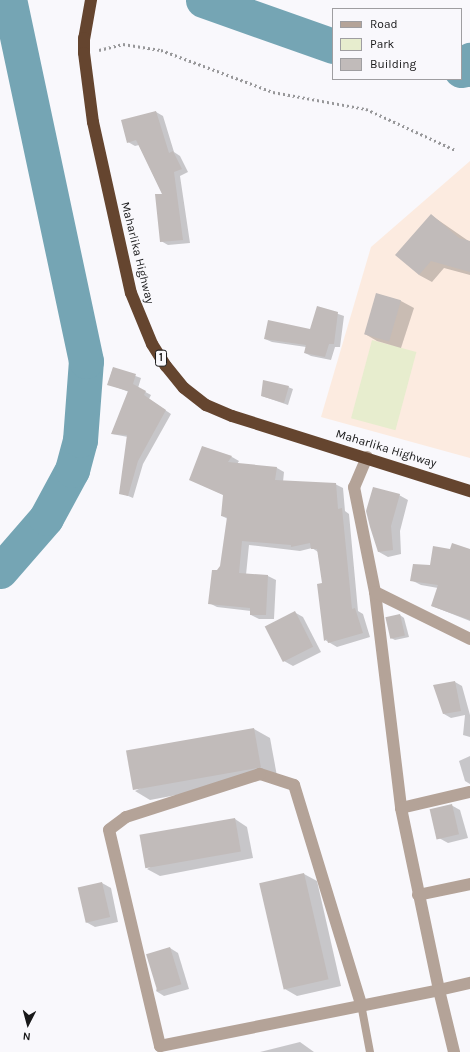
<!DOCTYPE html>
<html>
<head>
<meta charset="utf-8">
<style>
  body { margin:0 }
  #map { position:relative; width:470px; height:1052px; overflow:hidden; background:#f9f8fc; font-family:Karla,sans-serif }
  div>[style] { position:absolute }
  [style*='--x'] { left:calc(var(--x)*1px); top:calc(var(--y)*1px); width:calc(var(--w)*1px); rotate:calc(var(--a)*1deg) }
  .education>* { inset:0; background:#fcebe0 }
  .green>* { inset:0; background:#e7edce; transform-origin:0 0 }
  .shadow>* { inset:0; background:#0003 }
  .river>* { height:35px; margin:-17.5px; padding:0 17.5px; transform-origin:17.5px; border-radius:17.5px; background:#75a5b4 }
  .building>* { inset:0; background:#c1bbba; transform-origin:0 0 }
  .path>* { height:2.5px; margin-top:-1.25px; transform-origin:0; background:repeating-linear-gradient(90deg,#98989a 0 2px,transparent 0 5px) }
  .lane>* { height:8px; margin:-4px; padding:0 4px; transform-origin:4px; border-radius:4px; background:#b4a398 }
  .street>* { height:12px; margin:-6px; padding:0 6px; transform-origin:6px; border-radius:6px; background:#b4a398 }
  .highway>* { height:12px; margin:-6px; padding:0 6px; transform-origin:6px; border-radius:6px; background:#65452f }
  span { translate:-50% -50%; white-space:nowrap; text-align:center; line-height:1.15; -webkit-text-stroke:3px #f9f8fc; paint-order:stroke }
  .shield-label span { padding:1px 3px; background:#f9f8fc; border:1px solid; border-radius:3px; -webkit-text-stroke-width:0 }
  .shield-label { font-size:11px; color:#181819; font-weight:700 }
  .street-label { font-size:12px; color:#181819 }
  .legend { position:absolute; left:332px; top:8px; width:130px; height:72px; box-sizing:border-box; background:#f9f8fc; border:1px solid #9f9ea1; margin:0; padding:5px 7px; list-style:none; font-size:12px; color:#181819 }
  .legend li { display:flex; align-items:center; gap:8px; height:20px }
  .legend b { width:20px; border:1px solid #9f9ea1 }
  .north { position:absolute; left:8px; top:1004px; width:40px; height:40px; -webkit-text-stroke:3px #f9f8fc; paint-order:stroke; rotate:186deg; font-size:11px; font-weight:700; line-height:16px; text-align:center; color:#181819 }
  .north::after { content:''; display:block; margin:auto; width:14px; height:18px; background:#181819; clip-path:polygon(50% 0,100% 100%,50% 72%,0 100%) }
</style>
</head>
<body>
<div id="map">
  <div class="education">
    <i style="clip-path:polygon(470px 161px,470px 458px,321px 417px,371px 247px)"></i>
  </div>
  <div class="green">
    <i style="left:372px;top:340px;width:46px;height:81px;rotate:15deg"></i>
  </div>
  <div class="shadow">
    <i style="clip-path:polygon(156px 112px,163px 116px,174px 152px,180px 156px,188px 172px,180px 176px,190px 243px,168px 245px,161px 241px,163px 195px,139px 145px,135px 146px,128px 142px,122px 121px)"></i>
    <i style="clip-path:polygon(431px 215px,470px 242px,470px 275px,444px 268px,432px 282px,419px 275px)"></i>
    <i style="clip-path:polygon(377px 294px,401px 301px,414px 308px,401px 348px,377px 341px,365px 334px)"></i>
    <i style="clip-path:polygon(318px 307px,344px 316px,340px 347px,335px 347px,331px 360px,311px 356px,305px 353px,306px 347px,272px 342px,265px 339px,311px 331px)"></i>
    <i style="clip-path:polygon(113px 368px,141px 378px,138px 388px,151px 395px,149px 399px,171px 414px,143px 464px,133px 498px,121px 493px,128px 437px,112px 434px,129px 392px,108px 384px)"></i>
    <i style="clip-path:polygon(288px 387px,293px 389px,288px 405px,262px 396px)"></i>
    <i style="clip-path:polygon(203px 447px,232px 457px,239px 461px,237px 464px,277px 468px,284px 472px,283px 482px,335px 484px,343px 488px,345px 511px,349px 514px,358px 611px,363px 614px,370px 637px,337px 647px,325px 640px,318px 585px,323px 584px,318px 552px,312px 548px,300px 551px,249px 545px,246px 575px,268px 576px,276px 580px,274px 619px,259px 619px,251px 615px,251px 611px,217px 607px,209px 603px,221px 566px,228px 519px,222px 516px,224px 495px,191px 480px)"></i>
    <i style="clip-path:polygon(399px 495px,408px 500px,400px 531px,401px 554px,388px 557px,379px 552px)"></i>
    <i style="clip-path:polygon(451px 550px,470px 550px,470px 621px,432px 606px,438px 588px,421px 585px,411px 580px)"></i>
    <i style="clip-path:polygon(294px 612px,303px 617px,321px 652px,293px 666px,284px 661px)"></i>
    <i style="clip-path:polygon(400px 615px,404px 618px,409px 637px,395px 640px,391px 638px)"></i>
    <i style="clip-path:polygon(455px 682px,462px 686px,470px 715px,470px 737px,463px 735px,465px 715px,451px 718px,444px 714px)"></i>
    <i style="clip-path:polygon(254px 729px,270px 738px,277px 776px,150px 800px,135px 791px)"></i>
    <i style="clip-path:polygon(470px 756px,470px 784px,465px 781px,459px 761px)"></i>
    <i style="clip-path:polygon(451px 805px,460px 810px,468px 838px,448px 843px,439px 838px)"></i>
    <i style="clip-path:polygon(235px 819px,247px 827px,253px 858px,160px 876px,147px 869px)"></i>
    <i style="clip-path:polygon(304px 874px,317px 881px,341px 986px,297px 996px,285px 989px)"></i>
    <i style="clip-path:polygon(102px 883px,111px 888px,118px 922px,95px 927px,86px 922px)"></i>
    <i style="clip-path:polygon(170px 948px,178px 953px,189px 989px,164px 996px,156px 991px)"></i>
    <i style="clip-path:polygon(300px 1042px,314px 1052px,260px 1052px)"></i>
  </div>
  <div class="river">
    <i style="--x:203;--y:0;--w:138;--a:19.5"></i>
    <i style="--x:461;--y:70;--w:5;--a:-11"></i>
    <i style="--x:466;--y:69;--w:10;--a:-66"></i>
    <i style="--x:0;--y:571;--w:70;--a:-49"></i>
    <i style="--x:46;--y:518;--w:55;--a:-61.6"></i>
    <i style="--x:72;--y:470;--w:31;--a:-75"></i>
    <i style="--x:80;--y:440;--w:79;--a:-85.7"></i>
    <i style="--x:86;--y:361;--w:369;--a:-102"></i>
  </div>
  <div class="building">
    <i style="clip-path:polygon(156px 111px,169px 153px,173px 151px,182px 169px,174px 172px,183px 240px,160px 242px,155px 194px,162px 194px,136px 140px,127px 143px,121px 120px)"></i>
    <i style="clip-path:polygon(431px 214px,459px 238px,470px 241px,470px 272px,431px 261px,419px 275px,395px 255px)"></i>
    <i style="left:376px;top:293px;width:26px;height:43px;rotate:16deg"></i>
    <i style="clip-path:polygon(317px 306px,338px 312px,334px 344px,329px 344px,325px 357px,304px 353px,306px 345px,264px 339px,268px 320px,310px 329px)"></i>
    <i style="clip-path:polygon(113px 367px,136px 374px,133px 384px,146px 391px,144px 395px,166px 410px,138px 461px,128px 496px,119px 494px,127px 435px,111px 434px,128px 391px,107px 385px)"></i>
    <i style="clip-path:polygon(263px 380px,289px 386px,284px 403px,261px 396px)"></i>
    <i style="clip-path:polygon(202px 446px,232px 456px,228px 462px,277px 467px,275px 480px,336px 483px,338px 509px,342px 508px,352px 609px,355px 608px,363px 633px,328px 643px,327px 639px,324px 641px,317px 584px,322px 583px,317px 549px,311px 549px,310px 543px,291px 547px,291px 545px,242px 541px,239px 573px,268px 575px,266px 615px,250px 615px,250px 608px,208px 604px,212px 570px,217px 570px,220px 566px,227px 517px,221px 516px,223px 495px,189px 480px)"></i>
    <i style="clip-path:polygon(373px 487px,400px 494px,391px 526px,393px 550px,378px 552px,370px 527px,366px 511px)"></i>
    <i style="clip-path:polygon(452px 543px,470px 549px,470px 620px,431px 606px,438px 585px,410px 581px,413px 564px,430px 565px,433px 546px,450px 549px)"></i>
    <i style="left:295px;top:611px;width:40px;height:34px;rotate:63deg"></i>
    <i style="left:400px;top:614px;width:22px;height:15px;rotate:77deg"></i>
    <i style="clip-path:polygon(455px 681px,461px 711px,443px 714px,433px 685px)"></i>
    <i style="left:254px;top:728px;width:40px;height:130px;rotate:80deg"></i>
    <i style="left:452px;top:804px;width:31px;height:23px;rotate:77deg"></i>
    <i style="left:235px;top:818px;width:34px;height:97px;rotate:80deg"></i>
    <i style="left:304px;top:873px;width:109px;height:46px;rotate:77deg"></i>
    <i style="left:102px;top:882px;width:36px;height:25px;rotate:77deg"></i>
    <i style="left:170px;top:947px;width:39px;height:25px;rotate:73deg"></i>
  </div>
  <div class="path">
    <i style="--x:99;--y:50;--w:25;--a:-14"></i>
    <i style="--x:123;--y:44;--w:38;--a:9"></i>
    <i style="--x:161;--y:50;--w:120;--a:20.6"></i>
    <i style="--x:273;--y:92;--w:95;--a:10.4"></i>
    <i style="--x:366;--y:109;--w:98;--a:24.7"></i>
  </div>
  <div class="lane">
    <i style="--x:361;--y:1004;--w:49;--a:79.4"></i>
  </div>
  <div class="street">
    <i style="--x:367;--y:457;--w:33;--a:113"></i>
    <i style="--x:354;--y:487;--w:107;--a:78.7"></i>
    <i style="--x:375;--y:592;--w:218;--a:83.1"></i>
    <i style="--x:401;--y:808;--w:186;--a:78.2"></i>
    <i style="--x:439;--y:990;--w:32;--a:-13"></i>
    <i style="--x:375;--y:592;--w:106;--a:26.3"></i>
    <i style="--x:401;--y:808;--w:71;--a:-13.1"></i>
    <i style="--x:418;--y:895;--w:53;--a:-11.9"></i>
    <i style="--x:361;--y:1004;--w:229;--a:-107"></i>
    <i style="--x:294;--y:785;--w:36;--a:-162"></i>
    <i style="--x:260;--y:774;--w:141;--a:162.2"></i>
    <i style="--x:126;--y:817;--w:21;--a:143"></i>
    <i style="--x:109;--y:830;--w:222;--a:76.7"></i>
    <i style="--x:160;--y:1046;--w:285;--a:-11.3"></i>
    <i style="--x:439;--y:990;--w:64;--a:76.4"></i>
  </div>
  <div class="highway">
    <i style="--x:91;--y:0;--w:39;--a:100"></i>
    <i style="--x:84;--y:38;--w:15;--a:90"></i>
    <i style="--x:84;--y:53;--w:70;--a:82.6"></i>
    <i style="--x:93;--y:122;--w:175;--a:77.5"></i>
    <i style="--x:131;--y:293;--w:55;--a:67.6"></i>
    <i style="--x:152;--y:344;--w:26;--a:58"></i>
    <i style="--x:166;--y:366;--w:28;--a:51"></i>
    <i style="--x:184;--y:388;--w:28;--a:38"></i>
    <i style="--x:206;--y:405;--w:28;--a:23"></i>
    <i style="--x:232;--y:416;--w:250;--a:17.5"></i>
  </div>
  <div class="shield-label">
    <span style="left:161px;top:358px">1</span>
  </div>
  <div class="street-label">
    <span style="left:137px;top:253px;rotate:76deg">Maharlika Highway</span>
    <span style="left:386px;top:449px;rotate:17deg">Maharlika Highway</span>
  </div>
  <ul class="legend">
  <li><b style="height:5px;background:#b4a398"></b>Road</li>
  <li><b style="height:11px;background:#e7edce"></b>Park</li>
  <li><b style="height:11px;background:#c1bbba"></b>Building</li>
  </ul>
  <div class="north">N</div>
</div>
</body>
</html>
